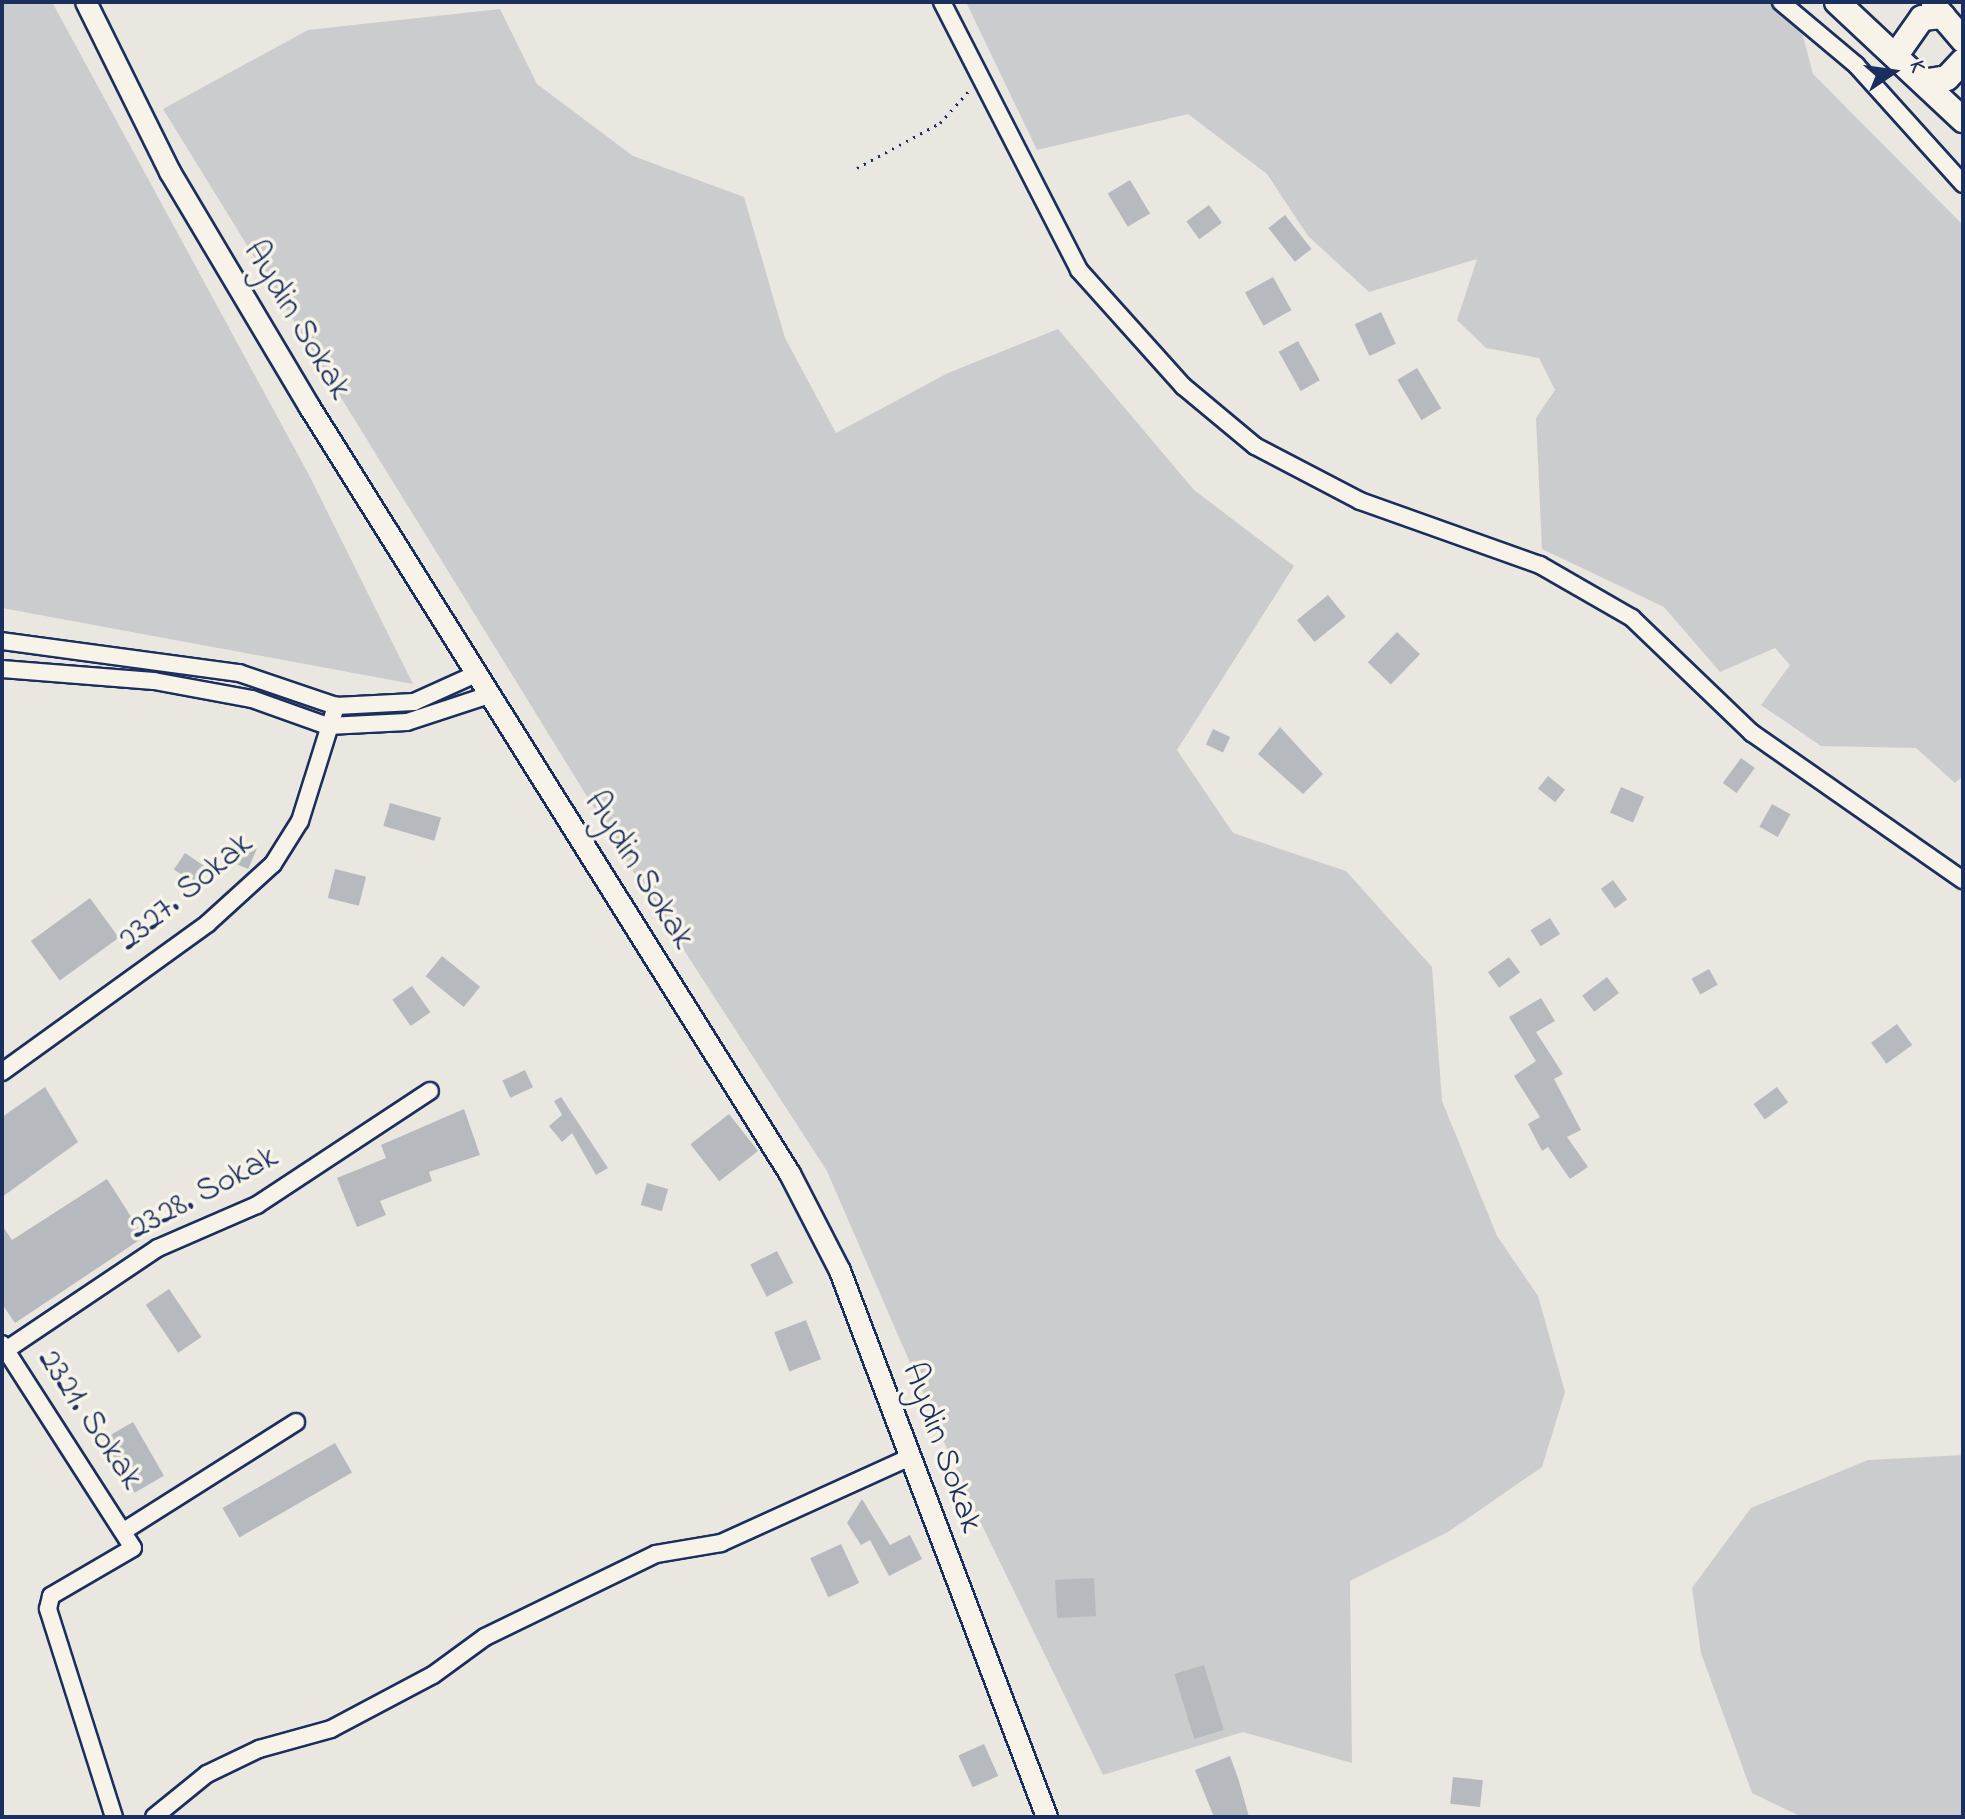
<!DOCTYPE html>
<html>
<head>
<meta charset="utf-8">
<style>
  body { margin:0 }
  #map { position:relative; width:1965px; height:1819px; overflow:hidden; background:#eae7e0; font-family:"Indie Flower",sans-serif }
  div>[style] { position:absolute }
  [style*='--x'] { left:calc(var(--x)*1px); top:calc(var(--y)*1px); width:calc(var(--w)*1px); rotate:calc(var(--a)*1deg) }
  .green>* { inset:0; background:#cbcccd }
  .building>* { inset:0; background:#b6babf; transform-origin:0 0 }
  .path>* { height:3px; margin-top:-1.5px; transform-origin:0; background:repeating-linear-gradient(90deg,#1b2f5e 0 2px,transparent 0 8px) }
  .roads { filter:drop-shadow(2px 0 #1b2f5e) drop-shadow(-2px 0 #1b2f5e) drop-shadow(0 2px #1b2f5e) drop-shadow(0 -2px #1b2f5e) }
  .minor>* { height:16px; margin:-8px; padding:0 8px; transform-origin:8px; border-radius:8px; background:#f7f3e8 }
  .tertiary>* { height:20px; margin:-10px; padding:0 10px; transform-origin:10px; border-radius:10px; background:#f7f3e8 }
  .primary>* { height:24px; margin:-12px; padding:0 12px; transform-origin:12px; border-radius:12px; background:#f7f3e8 }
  span { translate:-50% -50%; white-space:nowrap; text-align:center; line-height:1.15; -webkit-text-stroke:7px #f7f3e8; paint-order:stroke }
  .street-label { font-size:34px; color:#1b2f5e }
  .frame { position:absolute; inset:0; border:4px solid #1b2f5e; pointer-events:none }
  .north { position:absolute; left:1853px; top:32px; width:80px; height:80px; -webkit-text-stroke:6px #f7f3e8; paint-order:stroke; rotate:77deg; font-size:22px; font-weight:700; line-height:32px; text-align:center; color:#1b2f5e }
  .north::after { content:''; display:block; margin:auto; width:28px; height:36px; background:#1b2f5e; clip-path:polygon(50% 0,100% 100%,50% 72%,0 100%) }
</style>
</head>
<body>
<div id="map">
  <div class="green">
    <i style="clip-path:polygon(2px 2px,52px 2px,309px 475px,413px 684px,2px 608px)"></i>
    <i style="clip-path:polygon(966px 2px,1794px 2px,1813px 74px,1963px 225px,1963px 776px,1955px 783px,1916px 748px,1821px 746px,1761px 705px,1790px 665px,1775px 648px,1720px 672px,1664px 607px,1542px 549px,1536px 418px,1555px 390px,1539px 358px,1486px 348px,1457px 320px,1477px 259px,1369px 292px,1308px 236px,1267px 174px,1188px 114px,1037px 150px)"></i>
    <i style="clip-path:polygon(500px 9px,537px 84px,633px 156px,744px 197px,785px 338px,836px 433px,948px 373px,1058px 329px,1194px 490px,1294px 566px,1177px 750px,1233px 833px,1346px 871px,1432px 967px,1442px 1101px,1497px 1236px,1538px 1296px,1565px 1392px,1542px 1467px,1448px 1532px,1350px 1581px,1352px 1763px,1243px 1732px,1103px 1775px,965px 1490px,827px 1171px,641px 884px,163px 109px,308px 30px)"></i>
    <i style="clip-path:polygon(1963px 1455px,1963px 1817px,1802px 1817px,1752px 1793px,1701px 1653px,1692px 1588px,1751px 1508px,1868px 1460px)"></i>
  </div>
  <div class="building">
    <i style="left:1130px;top:180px;width:39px;height:26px;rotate:59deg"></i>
    <i style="left:1209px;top:205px;width:22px;height:28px;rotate:54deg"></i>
    <i style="left:1285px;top:215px;width:43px;height:21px;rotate:52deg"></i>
    <i style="left:1273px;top:277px;width:38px;height:32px;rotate:61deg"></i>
    <i style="left:1381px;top:312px;width:35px;height:29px;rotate:65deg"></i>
    <i style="left:1298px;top:341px;width:45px;height:22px;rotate:61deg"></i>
    <i style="left:1417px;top:368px;width:47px;height:23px;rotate:59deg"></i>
    <i style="left:1328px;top:595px;width:28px;height:40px;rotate:51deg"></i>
    <i style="left:1397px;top:632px;width:32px;height:42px;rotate:44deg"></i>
    <i style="clip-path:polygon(1280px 727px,1323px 774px,1303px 794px,1258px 754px)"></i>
    <i style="left:1213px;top:729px;width:19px;height:17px;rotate:25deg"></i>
    <i style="left:1741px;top:758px;width:17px;height:31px;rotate:36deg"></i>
    <i style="left:1548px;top:776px;width:22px;height:16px;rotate:39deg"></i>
    <i style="left:1621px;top:787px;width:25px;height:28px;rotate:23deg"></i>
    <i style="left:390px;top:803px;width:53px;height:24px;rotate:16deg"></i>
    <i style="left:1772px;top:804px;width:21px;height:26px;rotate:29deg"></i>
    <i style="left:243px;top:843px;width:15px;height:22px;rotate:23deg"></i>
    <i style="left:185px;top:853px;width:25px;height:20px;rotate:34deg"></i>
    <i style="left:335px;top:869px;width:32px;height:30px;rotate:14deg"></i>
    <i style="left:1613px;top:880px;width:24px;height:15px;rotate:54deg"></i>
    <i style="left:90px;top:898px;width:49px;height:73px;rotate:54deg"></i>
    <i style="left:1550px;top:918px;width:19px;height:23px;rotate:58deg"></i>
    <i style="left:442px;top:956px;width:49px;height:26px;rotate:39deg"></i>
    <i style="left:1509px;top:957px;width:19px;height:26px;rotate:54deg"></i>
    <i style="left:1709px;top:969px;width:18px;height:20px;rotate:61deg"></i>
    <i style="left:1607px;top:977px;width:20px;height:31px;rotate:53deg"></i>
    <i style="left:412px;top:986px;width:32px;height:24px;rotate:55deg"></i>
    <i style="clip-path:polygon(1541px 998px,1555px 1021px,1536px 1032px,1563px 1074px,1554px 1079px,1581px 1130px,1567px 1137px,1588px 1167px,1570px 1179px,1548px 1147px,1542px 1151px,1528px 1124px,1540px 1117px,1514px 1076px,1536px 1061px,1509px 1017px)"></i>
    <i style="left:1897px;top:1024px;width:26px;height:32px;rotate:54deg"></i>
    <i style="left:525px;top:1070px;width:19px;height:25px;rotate:65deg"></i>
    <i style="clip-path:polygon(45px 1087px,78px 1142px,2px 1197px,2px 1117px)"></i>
    <i style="left:1777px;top:1087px;width:19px;height:29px;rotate:54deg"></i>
    <i style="clip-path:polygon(561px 1097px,608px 1168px,596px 1175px,572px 1133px,562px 1142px,549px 1126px,562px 1115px,554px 1101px)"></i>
    <i style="clip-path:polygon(464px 1109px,480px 1155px,429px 1172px,432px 1181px,380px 1201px,386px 1215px,357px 1227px,337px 1178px,386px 1158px,381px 1145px)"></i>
    <i style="left:729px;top:1114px;width:47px;height:49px;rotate:52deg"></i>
    <i style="clip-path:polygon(107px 1179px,144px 1237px,15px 1323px,2px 1304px,2px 1225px,12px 1240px)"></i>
    <i style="left:647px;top:1183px;width:22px;height:23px;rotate:16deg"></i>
    <i style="left:777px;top:1251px;width:36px;height:30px;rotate:63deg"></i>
    <i style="left:169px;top:1289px;width:58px;height:28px;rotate:56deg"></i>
    <i style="left:806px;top:1320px;width:42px;height:34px;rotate:69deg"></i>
    <i style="left:133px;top:1422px;width:62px;height:34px;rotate:60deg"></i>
    <i style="left:335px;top:1443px;width:34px;height:130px;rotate:60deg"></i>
    <i style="clip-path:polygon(862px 1499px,890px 1545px,910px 1535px,922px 1559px,889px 1576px,870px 1540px,861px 1545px,847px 1523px)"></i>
    <i style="left:841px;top:1544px;width:43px;height:34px;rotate:65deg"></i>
    <i style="left:1094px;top:1578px;width:38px;height:39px;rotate:87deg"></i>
    <i style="left:1204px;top:1665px;width:68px;height:31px;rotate:73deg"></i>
    <i style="left:984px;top:1744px;width:35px;height:28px;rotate:66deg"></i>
    <i style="clip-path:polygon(1230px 1756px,1239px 1781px,1249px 1817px,1214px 1817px,1195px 1770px)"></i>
    <i style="left:1453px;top:1777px;width:30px;height:27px;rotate:6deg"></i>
  </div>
  <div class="path">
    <i style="--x:857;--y:168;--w:94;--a:-28.5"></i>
    <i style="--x:940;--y:123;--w:42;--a:-47.9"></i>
  </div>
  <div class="roads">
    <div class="minor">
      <i style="--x:942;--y:2;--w:301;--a:62.9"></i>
      <i style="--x:1079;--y:270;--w:156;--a:48.1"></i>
      <i style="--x:1183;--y:386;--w:94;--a:39.8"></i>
      <i style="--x:1255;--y:446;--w:119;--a:27.6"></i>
      <i style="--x:1360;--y:501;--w:191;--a:19.6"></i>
      <i style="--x:1540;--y:565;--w:106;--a:29.9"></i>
      <i style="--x:1632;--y:618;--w:166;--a:43.8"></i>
      <i style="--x:1752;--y:733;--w:257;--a:34.9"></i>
      <i style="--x:1781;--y:2;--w:98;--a:40"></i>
      <i style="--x:1856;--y:65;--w:160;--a:48"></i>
      <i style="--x:2;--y:641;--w:239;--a:7.7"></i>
      <i style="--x:239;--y:673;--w:102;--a:18.8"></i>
      <i style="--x:336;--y:706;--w:78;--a:-2.9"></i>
      <i style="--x:414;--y:702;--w:68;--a:-24.3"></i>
      <i style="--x:2;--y:669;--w:152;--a:4.5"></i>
      <i style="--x:154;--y:681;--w:100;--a:10.4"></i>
      <i style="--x:252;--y:699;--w:81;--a:19.6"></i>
      <i style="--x:328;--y:726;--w:79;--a:-2.9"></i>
      <i style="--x:407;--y:722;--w:86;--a:-18.2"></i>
      <i style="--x:2;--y:1072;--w:253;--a:-35.8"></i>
      <i style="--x:207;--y:924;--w:89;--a:-42.3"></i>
      <i style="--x:273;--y:864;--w:51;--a:-57.9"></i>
      <i style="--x:300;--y:821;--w:121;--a:-72.6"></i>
      <i style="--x:2;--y:1344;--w:242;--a:57.3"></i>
      <i style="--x:133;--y:1548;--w:95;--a:149.7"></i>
      <i style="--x:51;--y:1596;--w:13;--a:103"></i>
      <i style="--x:48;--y:1609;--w:218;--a:72.4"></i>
      <i style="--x:6;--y:1350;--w:183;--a:-33.9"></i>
      <i style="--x:158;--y:1248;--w:108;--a:-23.5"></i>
      <i style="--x:257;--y:1205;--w:207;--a:-33.4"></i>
      <i style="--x:127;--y:1529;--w:200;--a:-32.3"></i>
      <i style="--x:154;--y:1817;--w:68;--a:-39.1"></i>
      <i style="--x:207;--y:1774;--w:58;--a:-25.7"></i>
      <i style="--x:259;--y:1749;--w:75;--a:-15.5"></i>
      <i style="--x:331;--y:1729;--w:115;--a:-27.9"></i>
      <i style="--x:433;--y:1675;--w:64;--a:-36.2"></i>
      <i style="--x:485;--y:1637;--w:190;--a:-25.9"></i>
      <i style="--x:656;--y:1554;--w:66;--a:-9.6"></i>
      <i style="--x:721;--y:1543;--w:203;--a:-24.4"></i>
    </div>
    <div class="tertiary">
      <i style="--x:86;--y:2;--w:190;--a:63.7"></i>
      <i style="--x:170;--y:172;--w:272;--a:59.3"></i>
      <i style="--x:309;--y:406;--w:906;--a:57.94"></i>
      <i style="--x:790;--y:1174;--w:109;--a:62.7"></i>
      <i style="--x:840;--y:1271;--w:584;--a:69.24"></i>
    </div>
    <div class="primary">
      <i style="--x:1837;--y:2;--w:173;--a:43.1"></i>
      <i style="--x:1934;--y:6;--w:45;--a:49.5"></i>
      <i style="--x:1896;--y:55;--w:45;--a:-54.9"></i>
      <i style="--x:1922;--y:18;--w:21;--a:-5"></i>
      <i style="--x:1928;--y:81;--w:19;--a:-9"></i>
      <i style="--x:1947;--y:78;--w:23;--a:-47"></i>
    </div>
  </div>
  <div class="street-label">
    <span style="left:296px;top:321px;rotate:59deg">Aydin Sokak</span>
    <span style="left:638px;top:871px;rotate:58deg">Aydin Sokak</span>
    <span style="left:186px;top:893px;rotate:-40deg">2327. Sokak</span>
    <span style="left:204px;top:1194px;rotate:-28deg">2328. Sokak</span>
    <span style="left:89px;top:1420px;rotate:56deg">2321. Sokak</span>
    <span style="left:941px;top:1448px;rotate:70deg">Aydin Sokak</span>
  </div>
  <div class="frame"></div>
  <div class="north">K</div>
</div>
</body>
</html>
